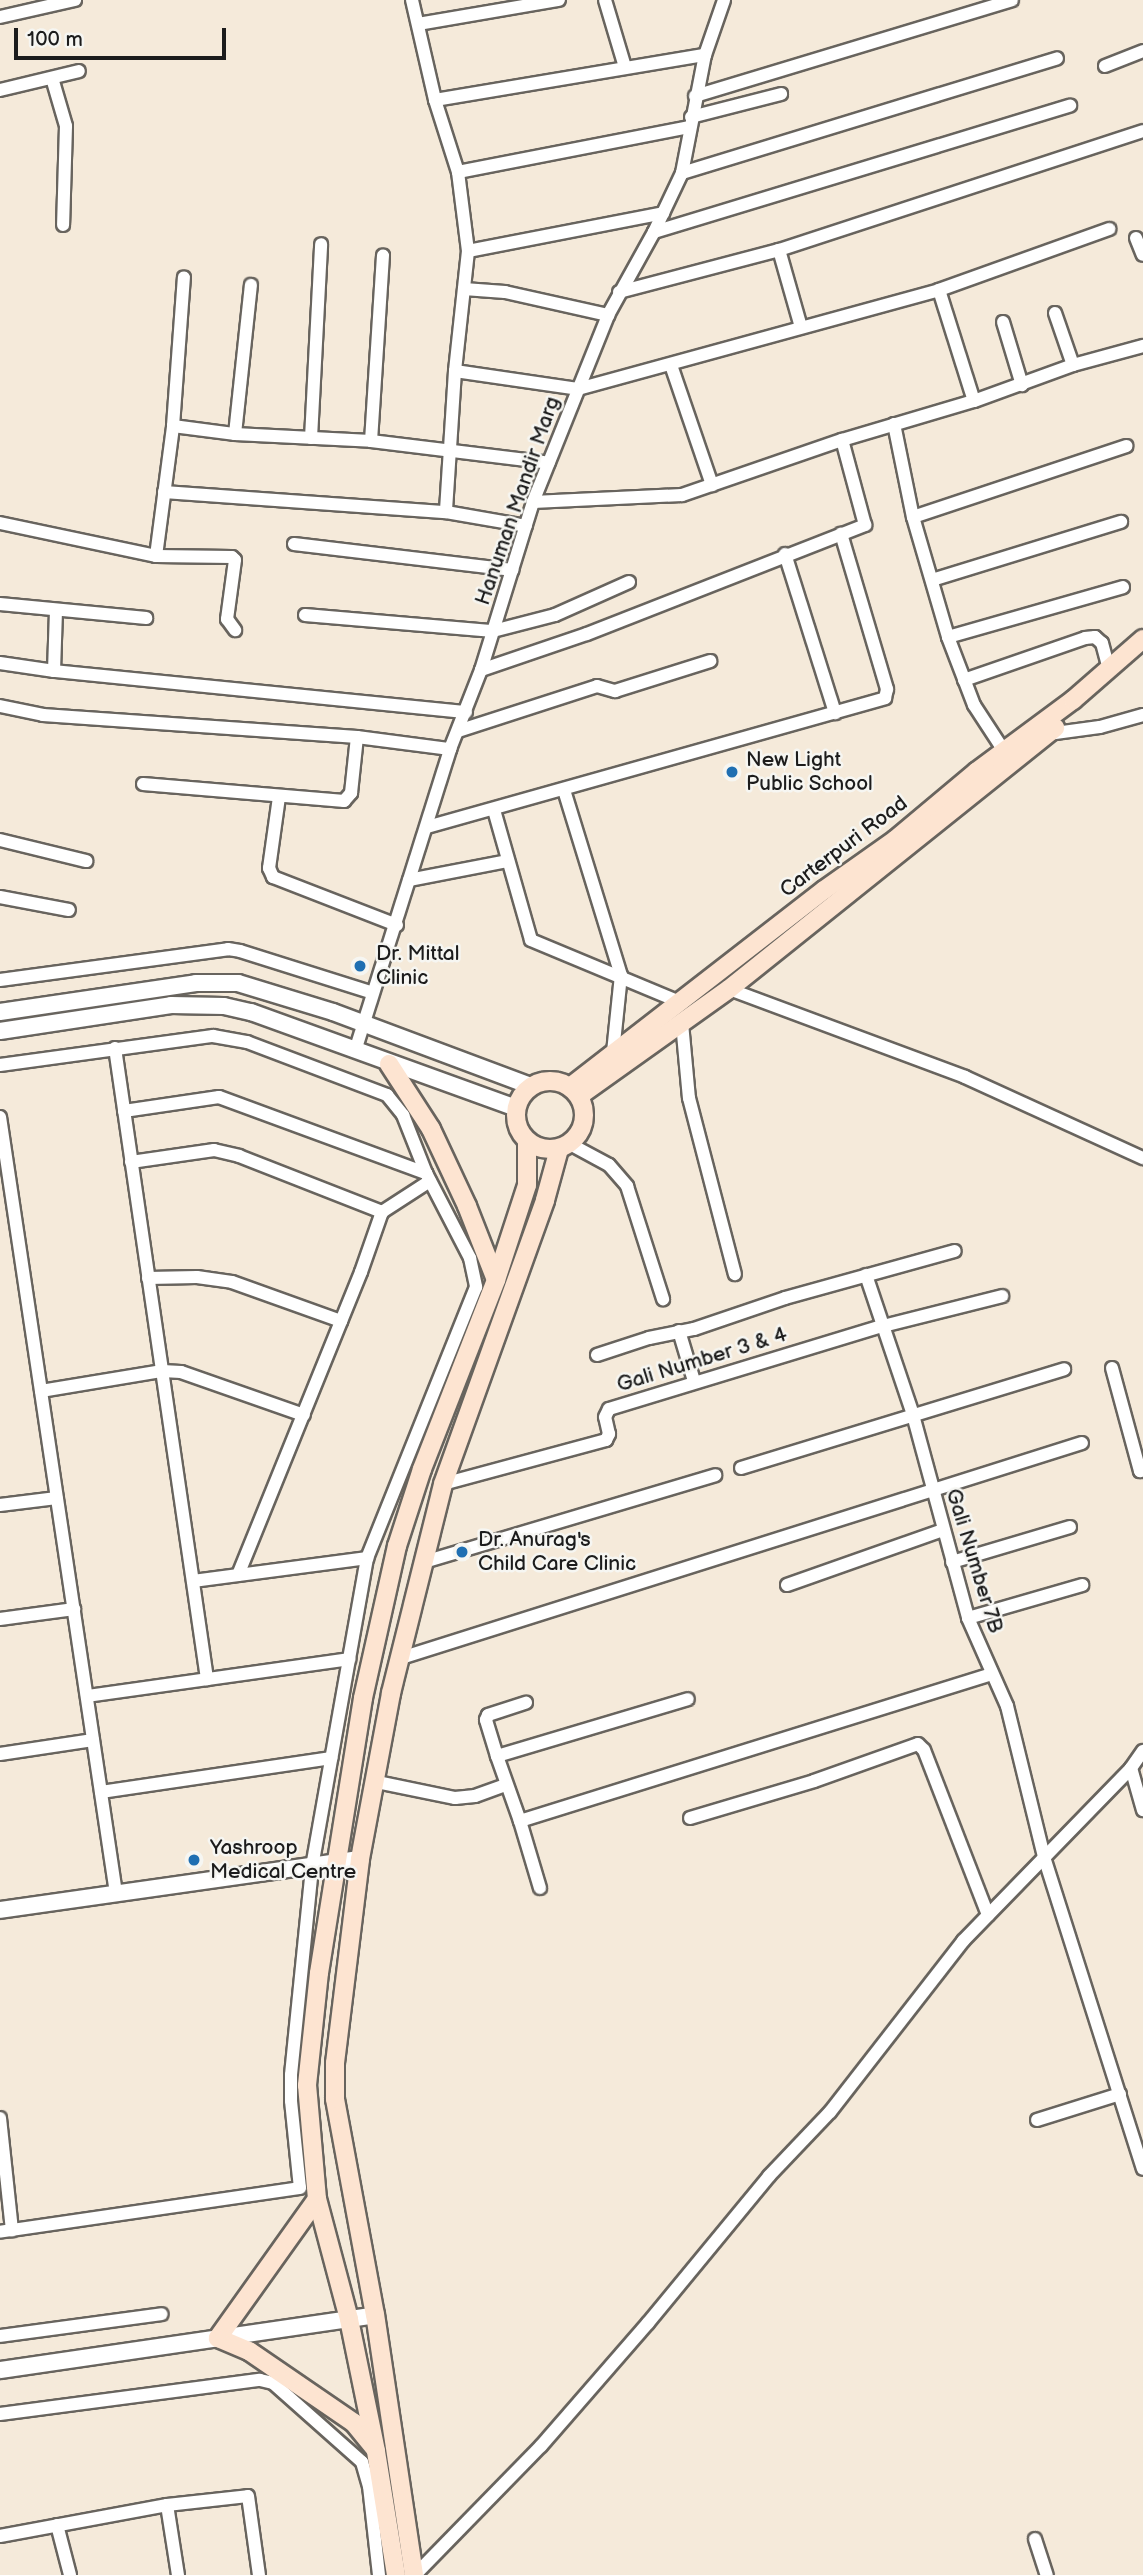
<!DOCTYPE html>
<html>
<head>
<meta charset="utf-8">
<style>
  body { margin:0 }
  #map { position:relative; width:1143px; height:2575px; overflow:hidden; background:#f5eada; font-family:"Balsamiq Sans",sans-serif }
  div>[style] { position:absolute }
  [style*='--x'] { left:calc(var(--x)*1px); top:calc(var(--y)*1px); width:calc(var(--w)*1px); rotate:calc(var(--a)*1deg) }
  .roads { filter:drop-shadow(2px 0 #68645e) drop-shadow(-2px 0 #68645e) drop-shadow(0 2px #68645e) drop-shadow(0 -2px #68645e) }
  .minor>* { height:12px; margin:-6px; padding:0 6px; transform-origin:6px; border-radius:6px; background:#fff }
  .tertiary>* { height:16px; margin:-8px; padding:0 8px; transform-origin:8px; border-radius:8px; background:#fff }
  .secondary>* { height:18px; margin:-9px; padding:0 9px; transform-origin:9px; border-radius:9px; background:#fde4d1 }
  .secondary>.ring { margin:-9px; padding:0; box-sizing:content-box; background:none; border:18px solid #fde4d1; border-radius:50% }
  .dots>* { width:19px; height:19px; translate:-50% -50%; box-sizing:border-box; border:4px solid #f6f6f2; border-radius:50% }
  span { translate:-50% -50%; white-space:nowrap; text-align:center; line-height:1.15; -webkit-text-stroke:5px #f6f6f2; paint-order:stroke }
  .street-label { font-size:21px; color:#1c1c1c }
  .poi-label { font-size:21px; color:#1c1c1c }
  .left { translate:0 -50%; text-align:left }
  .scale { position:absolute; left:14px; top:28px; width:212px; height:32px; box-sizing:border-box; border:4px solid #1c1c1c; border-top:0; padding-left:9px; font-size:21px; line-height:24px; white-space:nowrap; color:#1c1c1c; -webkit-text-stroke:5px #f6f6f2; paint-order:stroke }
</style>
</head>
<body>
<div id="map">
  <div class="roads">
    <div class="minor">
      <i style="--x:412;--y:0;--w:103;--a:77"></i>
      <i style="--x:435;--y:100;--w:76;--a:72.3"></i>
      <i style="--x:458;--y:172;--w:80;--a:82.8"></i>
      <i style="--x:468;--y:251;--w:121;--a:96.2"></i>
      <i style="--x:455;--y:371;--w:141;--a:93.7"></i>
      <i style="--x:605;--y:0;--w:70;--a:73.4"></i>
      <i style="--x:0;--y:17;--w:77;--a:-12.8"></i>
      <i style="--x:418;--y:24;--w:143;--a:-9.7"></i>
      <i style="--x:1105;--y:66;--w:41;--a:-21.5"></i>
      <i style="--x:52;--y:78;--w:50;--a:73.7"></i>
      <i style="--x:66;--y:126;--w:99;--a:91.7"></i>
      <i style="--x:0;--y:90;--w:81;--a:-13.5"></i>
      <i style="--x:695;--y:96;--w:331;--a:-16.8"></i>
      <i style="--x:435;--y:100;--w:274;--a:-9.5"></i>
      <i style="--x:691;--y:117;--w:93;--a:-14.3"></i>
      <i style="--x:458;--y:172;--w:235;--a:-11"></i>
      <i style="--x:682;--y:173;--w:392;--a:-17"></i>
      <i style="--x:654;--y:232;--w:435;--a:-16.9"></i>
      <i style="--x:1136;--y:238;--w:18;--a:68"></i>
      <i style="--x:779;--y:250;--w:80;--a:74.1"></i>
      <i style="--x:468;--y:251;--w:199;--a:-11"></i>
      <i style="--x:464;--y:289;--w:41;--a:4.2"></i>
      <i style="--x:505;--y:292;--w:106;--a:12.6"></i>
      <i style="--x:939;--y:290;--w:116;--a:72.5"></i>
      <i style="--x:619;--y:292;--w:165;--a:-14.7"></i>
      <i style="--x:779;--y:250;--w:383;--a:-18.1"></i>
      <i style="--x:1055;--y:313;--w:55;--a:70.9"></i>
      <i style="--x:1003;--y:322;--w:66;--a:73.2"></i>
      <i style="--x:671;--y:365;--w:127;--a:71.1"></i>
      <i style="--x:455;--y:371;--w:124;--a:8.3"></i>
      <i style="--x:578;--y:389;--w:374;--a:-15.3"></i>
      <i style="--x:939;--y:290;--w:181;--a:-19.7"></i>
      <i style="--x:894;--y:424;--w:95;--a:78.5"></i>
      <i style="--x:913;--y:517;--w:125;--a:73.7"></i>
      <i style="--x:948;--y:637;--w:73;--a:69.1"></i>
      <i style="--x:974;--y:705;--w:55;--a:56.9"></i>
      <i style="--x:173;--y:426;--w:63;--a:7.4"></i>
      <i style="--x:235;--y:434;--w:136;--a:2.9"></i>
      <i style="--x:371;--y:441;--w:179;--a:7"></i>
      <i style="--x:235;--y:434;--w:150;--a:-83.9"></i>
      <i style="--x:311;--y:438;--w:194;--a:-87"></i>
      <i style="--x:371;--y:441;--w:186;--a:-86.3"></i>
      <i style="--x:164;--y:492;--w:283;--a:4.1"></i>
      <i style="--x:446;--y:512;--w:81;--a:9.9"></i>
      <i style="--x:533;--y:502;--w:149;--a:-2.7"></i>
      <i style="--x:682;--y:495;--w:169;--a:-19"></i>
      <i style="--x:842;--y:440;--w:138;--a:-16.5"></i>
      <i style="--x:974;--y:401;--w:105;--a:-20"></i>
      <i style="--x:1073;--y:365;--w:73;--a:-15.2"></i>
      <i style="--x:913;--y:517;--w:225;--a:-18.4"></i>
      <i style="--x:0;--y:523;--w:159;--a:11.9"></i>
      <i style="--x:156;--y:556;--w:76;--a:0.8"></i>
      <i style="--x:232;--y:557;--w:4;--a:45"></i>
      <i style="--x:235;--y:560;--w:60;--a:97.7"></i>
      <i style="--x:227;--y:619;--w:14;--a:54"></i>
      <i style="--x:294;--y:544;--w:220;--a:6.8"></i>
      <i style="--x:785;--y:554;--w:167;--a:72.5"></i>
      <i style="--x:156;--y:556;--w:131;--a:-82.5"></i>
      <i style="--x:173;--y:426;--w:149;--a:-85.8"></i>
      <i style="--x:932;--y:580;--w:198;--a:-17.1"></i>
      <i style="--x:0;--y:604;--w:147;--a:5.5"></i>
      <i style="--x:305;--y:615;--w:189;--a:4.9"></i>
      <i style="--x:493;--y:631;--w:64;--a:-14.5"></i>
      <i style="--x:555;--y:615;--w:81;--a:-24"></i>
      <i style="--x:948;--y:637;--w:182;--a:-15.9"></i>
      <i style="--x:0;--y:663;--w:55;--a:8.4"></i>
      <i style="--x:54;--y:671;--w:414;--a:5.7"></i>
      <i style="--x:481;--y:670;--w:112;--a:-18.8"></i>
      <i style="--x:587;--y:634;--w:299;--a:-21.4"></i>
      <i style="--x:865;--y:525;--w:88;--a:-105.1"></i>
      <i style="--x:54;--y:671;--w:60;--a:-88.1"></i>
      <i style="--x:964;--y:680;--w:128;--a:-19.1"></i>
      <i style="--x:1085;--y:638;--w:10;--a:-6"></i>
      <i style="--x:1095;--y:637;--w:9;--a:41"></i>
      <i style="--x:1102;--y:643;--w:27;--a:75"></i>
      <i style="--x:0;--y:706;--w:44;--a:11.8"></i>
      <i style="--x:43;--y:715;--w:315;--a:4"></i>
      <i style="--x:357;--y:737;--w:94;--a:7.4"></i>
      <i style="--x:458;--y:731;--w:146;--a:-17.9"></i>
      <i style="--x:597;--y:686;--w:19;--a:16"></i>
      <i style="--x:615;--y:691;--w:100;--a:-17.5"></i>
      <i style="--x:1048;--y:734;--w:52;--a:-7.7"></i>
      <i style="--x:1100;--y:727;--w:45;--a:-15.6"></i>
      <i style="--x:143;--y:784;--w:202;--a:4.8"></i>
      <i style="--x:344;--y:801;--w:11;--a:-49"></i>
      <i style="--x:351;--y:793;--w:56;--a:-83.9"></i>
      <i style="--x:564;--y:790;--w:194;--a:72.9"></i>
      <i style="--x:621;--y:975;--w:78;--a:95.9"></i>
      <i style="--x:279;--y:797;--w:72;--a:98"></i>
      <i style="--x:269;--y:868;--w:10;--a:66"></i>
      <i style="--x:273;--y:877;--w:133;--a:21.2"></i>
      <i style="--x:494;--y:810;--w:135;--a:74.1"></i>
      <i style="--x:531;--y:940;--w:161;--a:22.6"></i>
      <i style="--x:427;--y:827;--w:476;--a:-15.7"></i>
      <i style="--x:885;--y:698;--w:9;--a:-77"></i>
      <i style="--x:887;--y:689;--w:162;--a:-106.5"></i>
      <i style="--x:0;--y:840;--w:89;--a:13.7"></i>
      <i style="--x:409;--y:880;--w:101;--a:-10.9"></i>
      <i style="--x:0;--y:897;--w:70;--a:10.7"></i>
      <i style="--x:0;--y:980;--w:230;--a:-7.7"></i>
      <i style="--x:228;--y:949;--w:12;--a:9"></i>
      <i style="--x:240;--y:951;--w:139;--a:17.5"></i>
      <i style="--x:729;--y:989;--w:252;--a:20.4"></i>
      <i style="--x:965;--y:1077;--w:196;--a:24.5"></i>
      <i style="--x:682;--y:1023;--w:75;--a:84.7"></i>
      <i style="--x:689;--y:1098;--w:182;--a:75.4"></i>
      <i style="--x:115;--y:1048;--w:638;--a:81.7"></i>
      <i style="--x:355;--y:1051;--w:317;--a:-72.5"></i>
      <i style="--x:450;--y:749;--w:85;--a:-68.6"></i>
      <i style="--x:481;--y:670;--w:176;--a:-72.8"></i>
      <i style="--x:533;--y:502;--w:201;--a:-68.1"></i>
      <i style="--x:608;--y:315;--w:95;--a:-61"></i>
      <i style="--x:654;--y:232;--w:65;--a:-64.6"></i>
      <i style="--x:682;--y:173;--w:120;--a:-79"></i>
      <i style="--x:705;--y:55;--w:58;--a:-70.9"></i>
      <i style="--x:0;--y:1065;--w:215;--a:-7.8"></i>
      <i style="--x:213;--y:1036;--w:35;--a:10"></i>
      <i style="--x:247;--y:1042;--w:150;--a:20.7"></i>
      <i style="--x:387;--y:1095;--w:26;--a:51"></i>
      <i style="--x:403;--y:1115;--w:62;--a:68.4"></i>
      <i style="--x:426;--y:1173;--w:96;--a:62.6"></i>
      <i style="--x:470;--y:1258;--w:30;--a:78"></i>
      <i style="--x:476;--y:1287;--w:292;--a:111.9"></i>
      <i style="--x:367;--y:1558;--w:315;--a:100.1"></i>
      <i style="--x:312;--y:1868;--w:208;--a:95.8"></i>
      <i style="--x:291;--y:2075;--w:26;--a:90"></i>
      <i style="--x:291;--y:2101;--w:87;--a:84.1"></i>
      <i style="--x:300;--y:2188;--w:303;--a:171.7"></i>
      <i style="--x:124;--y:1111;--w:96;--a:-8.4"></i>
      <i style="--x:219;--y:1097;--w:221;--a:20.2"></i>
      <i style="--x:0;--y:1117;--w:785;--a:81.5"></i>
      <i style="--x:570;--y:1144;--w:44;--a:28.3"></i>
      <i style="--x:609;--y:1165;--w:28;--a:49"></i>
      <i style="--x:627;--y:1186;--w:119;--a:72.3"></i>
      <i style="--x:131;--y:1162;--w:84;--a:-8.2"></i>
      <i style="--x:214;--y:1150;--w:26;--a:13"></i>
      <i style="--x:239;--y:1156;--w:154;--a:21.4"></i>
      <i style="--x:866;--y:1275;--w:148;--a:71.4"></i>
      <i style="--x:913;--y:1415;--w:210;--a:74.8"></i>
      <i style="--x:968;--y:1618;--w:96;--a:66.1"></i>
      <i style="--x:1007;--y:1706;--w:155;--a:76.2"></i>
      <i style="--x:1044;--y:1857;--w:327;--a:72.4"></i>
      <i style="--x:148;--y:1278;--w:49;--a:-1.2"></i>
      <i style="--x:197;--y:1277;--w:35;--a:8"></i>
      <i style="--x:232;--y:1282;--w:116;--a:19.7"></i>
      <i style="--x:679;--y:1331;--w:52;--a:73.3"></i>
      <i style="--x:597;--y:1355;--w:55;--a:-18.1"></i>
      <i style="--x:649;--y:1338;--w:46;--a:-11.3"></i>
      <i style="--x:694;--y:1329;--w:96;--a:-18.8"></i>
      <i style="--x:785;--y:1298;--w:176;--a:-15.5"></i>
      <i style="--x:1112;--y:1368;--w:107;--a:74.8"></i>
      <i style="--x:1140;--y:1471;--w:3;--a:-18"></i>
      <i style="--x:41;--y:1391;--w:123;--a:-9.4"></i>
      <i style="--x:162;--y:1371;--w:19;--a:3"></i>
      <i style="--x:181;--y:1372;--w:130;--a:19.3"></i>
      <i style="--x:741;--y:1468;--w:338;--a:-17"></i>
      <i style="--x:443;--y:1484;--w:169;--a:-15.1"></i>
      <i style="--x:606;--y:1440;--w:7;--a:-63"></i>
      <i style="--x:609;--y:1434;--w:17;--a:-103"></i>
      <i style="--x:605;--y:1417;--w:9;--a:-63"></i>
      <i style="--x:609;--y:1409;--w:286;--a:-16.9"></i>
      <i style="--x:883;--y:1326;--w:123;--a:-14.1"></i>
      <i style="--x:0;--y:1505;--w:57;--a:-7"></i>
      <i style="--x:424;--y:1562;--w:304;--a:-16.6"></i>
      <i style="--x:952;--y:1562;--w:123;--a:-16.5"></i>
      <i style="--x:238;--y:1575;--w:327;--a:-67.9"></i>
      <i style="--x:361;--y:1272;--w:64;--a:-70.7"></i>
      <i style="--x:382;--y:1212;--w:57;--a:-32.9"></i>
      <i style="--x:193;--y:1581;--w:176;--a:-7.5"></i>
      <i style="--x:787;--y:1585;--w:165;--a:-19.4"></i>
      <i style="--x:968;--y:1618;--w:119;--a:-16.1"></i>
      <i style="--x:0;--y:1619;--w:75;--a:-7.7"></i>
      <i style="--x:401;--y:1658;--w:714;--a:-17.52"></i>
      <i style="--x:87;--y:1696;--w:265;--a:-8"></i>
      <i style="--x:0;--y:1754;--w:94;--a:-8.6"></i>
      <i style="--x:497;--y:1756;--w:38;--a:-107"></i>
      <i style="--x:486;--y:1720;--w:5;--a:-68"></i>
      <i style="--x:488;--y:1715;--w:40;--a:-18"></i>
      <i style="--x:1131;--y:1768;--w:44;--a:74.1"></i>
      <i style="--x:377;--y:1782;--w:80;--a:11.6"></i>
      <i style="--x:455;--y:1798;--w:20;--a:-6"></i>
      <i style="--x:475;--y:1796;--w:32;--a:-20"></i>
      <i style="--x:101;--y:1792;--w:233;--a:-8.4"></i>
      <i style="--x:690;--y:1818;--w:129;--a:-16.6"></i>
      <i style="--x:814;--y:1781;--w:110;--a:-19.6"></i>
      <i style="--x:918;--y:1744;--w:8;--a:45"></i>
      <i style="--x:924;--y:1750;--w:177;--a:68.8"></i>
      <i style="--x:520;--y:1821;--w:69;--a:-109.5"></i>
      <i style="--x:497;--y:1756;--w:199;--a:-16.6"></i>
      <i style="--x:540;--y:1888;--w:70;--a:-106.6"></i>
      <i style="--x:520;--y:1821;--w:494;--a:-17.3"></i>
      <i style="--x:0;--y:2118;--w:113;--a:83.9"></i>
      <i style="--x:1037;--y:2120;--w:87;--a:-17.4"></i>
      <i style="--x:0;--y:2336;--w:163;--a:-7.7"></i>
      <i style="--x:0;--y:2414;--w:262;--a:-7.5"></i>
      <i style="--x:260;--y:2380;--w:13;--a:13"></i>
      <i style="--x:273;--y:2383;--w:119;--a:41.6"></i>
      <i style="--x:362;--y:2462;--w:25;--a:74"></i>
      <i style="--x:369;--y:2486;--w:90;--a:83.6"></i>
      <i style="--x:167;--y:2505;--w:71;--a:81.1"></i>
      <i style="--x:57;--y:2525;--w:52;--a:75.4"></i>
      <i style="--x:0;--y:2536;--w:170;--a:-10.5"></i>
      <i style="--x:167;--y:2505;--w:81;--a:-6.3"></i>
      <i style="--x:248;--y:2496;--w:80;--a:82.1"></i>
      <i style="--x:1035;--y:2539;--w:38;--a:72"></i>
      <i style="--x:415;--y:2575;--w:180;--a:-45.7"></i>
      <i style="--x:541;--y:2446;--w:163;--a:-49"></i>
      <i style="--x:648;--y:2323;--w:190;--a:-50.5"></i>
      <i style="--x:769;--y:2176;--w:88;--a:-46.4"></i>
      <i style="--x:830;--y:2112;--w:217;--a:-52.1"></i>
      <i style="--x:963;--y:1941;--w:241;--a:-45.8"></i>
      <i style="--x:1131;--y:1768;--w:21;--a:-55"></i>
    </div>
    <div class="tertiary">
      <i style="--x:0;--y:1012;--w:198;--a:-8.4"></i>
      <i style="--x:196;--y:983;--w:42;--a:0"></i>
      <i style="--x:238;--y:983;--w:99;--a:17"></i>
      <i style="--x:333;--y:1012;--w:211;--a:20.5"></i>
      <i style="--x:0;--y:1031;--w:173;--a:-8.6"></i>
      <i style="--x:171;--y:1005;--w:53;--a:1.1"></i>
      <i style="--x:224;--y:1006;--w:28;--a:13"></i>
      <i style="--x:251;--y:1012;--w:282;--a:19.9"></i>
      <i style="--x:0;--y:1910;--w:364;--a:-8.1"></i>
      <i style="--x:0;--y:2370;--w:379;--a:-8.3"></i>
    </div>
    <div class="secondary">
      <i style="--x:389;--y:1064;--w:77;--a:57.1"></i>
      <i style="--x:431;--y:1129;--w:85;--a:64.9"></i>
      <i style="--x:467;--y:1206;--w:79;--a:68.6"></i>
      <i class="ring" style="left:516px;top:1081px;width:50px;height:50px"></i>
      <i style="--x:570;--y:1087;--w:321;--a:-37.8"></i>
      <i style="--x:824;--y:890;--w:87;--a:-35.2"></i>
      <i style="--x:895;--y:840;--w:106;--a:-40"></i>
      <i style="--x:976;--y:772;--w:121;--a:-36.6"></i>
      <i style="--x:1073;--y:700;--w:93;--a:-41.1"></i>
      <i style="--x:579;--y:1096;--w:184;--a:-35.5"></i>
      <i style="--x:729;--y:989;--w:418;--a:-38.7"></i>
      <i style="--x:317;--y:2199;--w:171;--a:125.5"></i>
      <i style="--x:218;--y:2338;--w:34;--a:23"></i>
      <i style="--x:249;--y:2351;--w:127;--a:34.4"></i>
      <i style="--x:354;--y:2423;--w:32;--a:51"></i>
      <i style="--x:396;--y:2575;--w:126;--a:-99.2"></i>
      <i style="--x:376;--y:2451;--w:135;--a:-101.6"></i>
      <i style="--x:349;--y:2319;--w:124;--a:-104.9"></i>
      <i style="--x:317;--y:2199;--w:114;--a:-95"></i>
      <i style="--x:307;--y:2085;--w:113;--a:-83.9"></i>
      <i style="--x:319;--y:1973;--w:278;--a:-80.9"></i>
      <i style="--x:363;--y:1698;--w:156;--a:-77.4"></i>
      <i style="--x:397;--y:1546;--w:81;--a:-72"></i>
      <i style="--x:422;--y:1469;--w:203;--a:-68.6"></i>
      <i style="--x:496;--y:1280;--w:100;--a:-71.9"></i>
      <i style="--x:527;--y:1185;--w:43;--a:-90"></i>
      <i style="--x:414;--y:2575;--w:263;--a:-98.5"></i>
      <i style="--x:375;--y:2315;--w:220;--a:-100.5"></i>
      <i style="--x:335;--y:2099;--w:36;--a:-90"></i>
      <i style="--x:335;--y:2063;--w:206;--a:-83"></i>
      <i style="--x:360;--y:1859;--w:169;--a:-79.4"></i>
      <i style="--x:391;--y:1693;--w:215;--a:-76"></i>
      <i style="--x:443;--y:1484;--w:302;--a:-70.2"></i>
      <i style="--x:545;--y:1200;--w:53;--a:-74.6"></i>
    </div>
  </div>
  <div class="dots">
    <i style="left:732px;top:772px;background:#1f6fb2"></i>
    <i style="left:360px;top:966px;background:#1f6fb2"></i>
    <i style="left:462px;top:1552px;background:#1f6fb2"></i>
    <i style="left:194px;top:1860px;background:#1f6fb2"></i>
  </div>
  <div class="street-label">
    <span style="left:518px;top:501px;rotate:-71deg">Hanuman Mandir Marg</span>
    <span style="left:844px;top:847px;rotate:-37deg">Carterpuri Road</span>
    <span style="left:702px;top:1360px;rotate:-17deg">Gali Number 3 &amp; 4</span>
    <span style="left:974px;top:1561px;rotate:73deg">Gali Number 7B</span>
  </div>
  <div class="poi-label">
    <span class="left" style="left:746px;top:772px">New Light<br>Public School</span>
    <span class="left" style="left:376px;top:966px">Dr. Mittal<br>Clinic</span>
    <span class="left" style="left:478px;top:1552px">Dr. Anurag's<br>Child Care Clinic</span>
    <span class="left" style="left:210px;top:1860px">Yashroop<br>Medical Centre</span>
  </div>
  <div class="scale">100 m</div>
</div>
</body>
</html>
